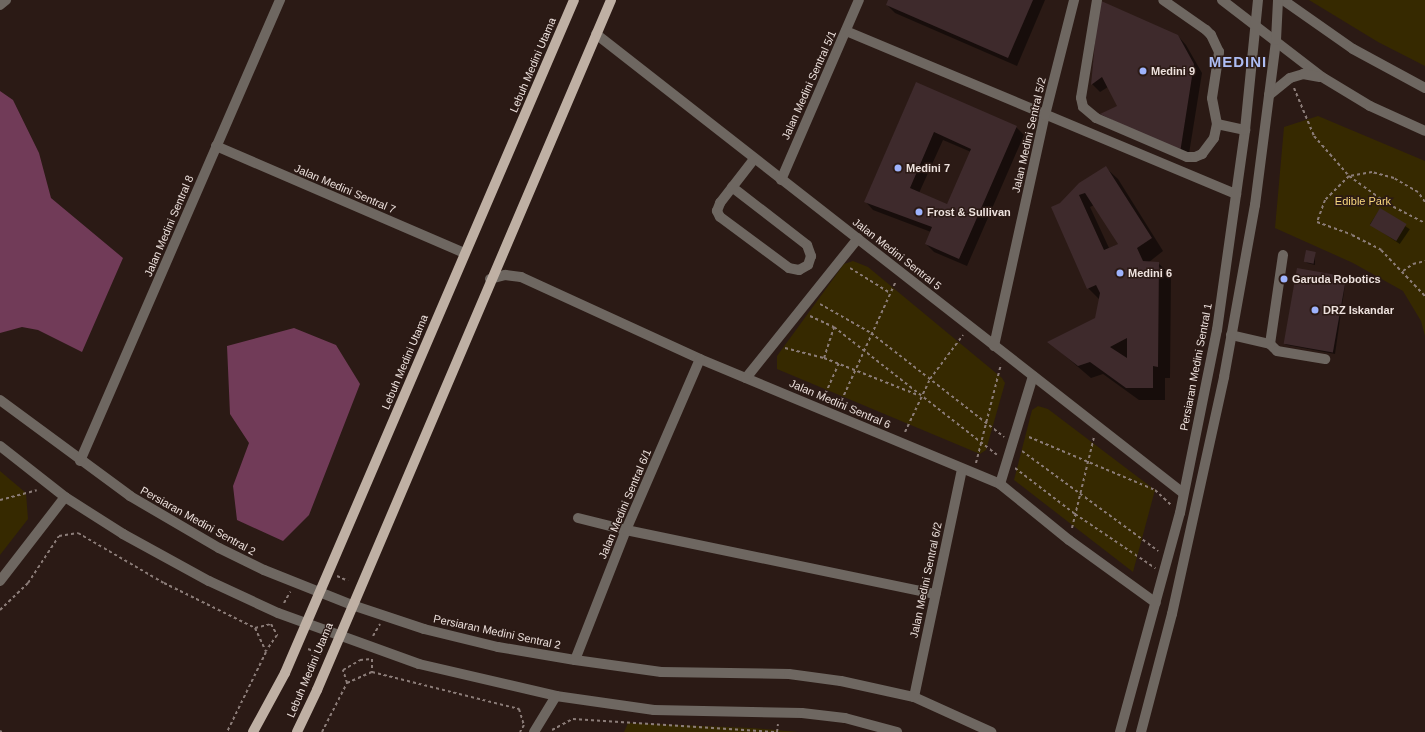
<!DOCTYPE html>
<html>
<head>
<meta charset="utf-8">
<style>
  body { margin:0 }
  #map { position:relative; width:1425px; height:732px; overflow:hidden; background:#2b1a15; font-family:Arial,sans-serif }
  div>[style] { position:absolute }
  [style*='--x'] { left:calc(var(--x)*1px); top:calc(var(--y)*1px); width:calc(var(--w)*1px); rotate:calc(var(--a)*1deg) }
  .green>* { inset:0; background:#362900 }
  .water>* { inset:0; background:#713b58 }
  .shadow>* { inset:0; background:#0007; transform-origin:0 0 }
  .building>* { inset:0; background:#3e2a2c; transform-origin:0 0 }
  .path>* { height:2px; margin-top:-1px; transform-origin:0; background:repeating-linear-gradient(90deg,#8b7c78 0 3px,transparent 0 6px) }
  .minor>* { height:10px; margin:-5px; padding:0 5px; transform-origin:5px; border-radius:5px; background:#6e6761 }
  .major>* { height:10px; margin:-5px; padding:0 5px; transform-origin:5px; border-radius:5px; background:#bfb0a4 }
  .dots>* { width:11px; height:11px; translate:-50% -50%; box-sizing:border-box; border:2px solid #2b1a15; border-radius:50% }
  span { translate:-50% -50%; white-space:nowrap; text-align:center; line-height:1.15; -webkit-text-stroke:3px #2b1a15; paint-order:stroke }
  .street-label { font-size:11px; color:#ede1dd }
  .poi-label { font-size:11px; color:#ede1dd; font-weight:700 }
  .left { translate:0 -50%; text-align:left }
  .park-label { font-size:11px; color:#f6d57c }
  .district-label { font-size:15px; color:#adbdf4; font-weight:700; letter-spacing:1px }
</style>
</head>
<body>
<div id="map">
  <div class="green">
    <i style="clip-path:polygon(1309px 0,1425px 0,1425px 66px,1378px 42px)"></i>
    <i style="clip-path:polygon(1318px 116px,1425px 161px,1425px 336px,1421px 321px,1403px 291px,1353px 263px,1275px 228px,1284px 127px)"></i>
    <i style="clip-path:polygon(853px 261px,868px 267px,1002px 378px,1005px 383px,986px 450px,980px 454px,777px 369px,777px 356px,844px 264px)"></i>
    <i style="clip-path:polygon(1038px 406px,1048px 409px,1155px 490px,1133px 572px,1014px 480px,1032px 410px)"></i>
    <i style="clip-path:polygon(0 471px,26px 493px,28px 519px,0 555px)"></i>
    <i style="clip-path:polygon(628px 723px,752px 728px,798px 732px,624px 732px)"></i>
  </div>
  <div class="water">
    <i style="clip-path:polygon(0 91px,13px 100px,39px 153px,51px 198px,123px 258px,82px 352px,38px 330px,22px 327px,0 333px)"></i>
    <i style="clip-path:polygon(294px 328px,336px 345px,360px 384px,309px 515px,283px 541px,237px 520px,233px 486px,249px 443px,230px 414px,227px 346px)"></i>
  </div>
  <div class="shadow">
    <i style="clip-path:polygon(889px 0,1045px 0,1017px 66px,895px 13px,887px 5px)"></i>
    <i style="clip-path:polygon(1099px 2px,1178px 36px,1186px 45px,1202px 73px,1188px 160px,1110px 122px,1102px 114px,1119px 106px,1108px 87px,1100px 92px,1092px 84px)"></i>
    <i style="clip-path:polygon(evenodd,916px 83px,1016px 127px,1024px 135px,967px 266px,934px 252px,926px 244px,931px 232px,873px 210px,865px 201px,916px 83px,943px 140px,971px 152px,947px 205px,919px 193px,943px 140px)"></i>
    <i style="clip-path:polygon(evenodd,1105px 167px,1118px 179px,1163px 251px,1149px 262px,1158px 263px,1171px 275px,1170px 378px,1165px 378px,1165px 400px,1139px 400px,1103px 374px,1091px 378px,1049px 342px,1096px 319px,1100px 300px,1088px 288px,1060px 204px,1105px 167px,1094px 205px,1119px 244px,1109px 248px,1090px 207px,1094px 205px)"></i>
    <i style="left:1380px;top:209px;width:36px;height:18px;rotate:34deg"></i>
    <i style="clip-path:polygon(1315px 253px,1315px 265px,1307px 263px,1305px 261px)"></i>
    <i style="clip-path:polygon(1346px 278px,1335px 354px,1287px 345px,1285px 344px)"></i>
  </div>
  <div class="building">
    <i style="clip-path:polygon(888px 0,1033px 0,1008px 58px,886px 5px)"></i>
    <i style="clip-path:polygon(1099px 0,1178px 35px,1194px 64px,1180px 153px,1100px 114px,1117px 106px,1102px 77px,1091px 85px)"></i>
    <i style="clip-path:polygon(evenodd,916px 82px,1017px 126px,959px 259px,925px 244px,932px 227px,864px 202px,916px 82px,934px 132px,971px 149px,947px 204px,910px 188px,934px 132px)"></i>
    <i style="clip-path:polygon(evenodd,1106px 166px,1152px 238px,1137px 248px,1143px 261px,1159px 262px,1158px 367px,1153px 366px,1153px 388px,1126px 388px,1090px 362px,1078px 366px,1047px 342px,1095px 318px,1100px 293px,1096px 285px,1087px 289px,1051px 207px,1060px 203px,1079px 183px,1106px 166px,1085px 193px,1118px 244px,1104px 250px,1079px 195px,1085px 193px,1106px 166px,1127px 338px,1127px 358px,1110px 347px,1127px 338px)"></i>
    <i style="left:1380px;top:208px;width:31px;height:20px;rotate:31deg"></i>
    <i style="left:1306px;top:250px;width:10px;height:12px;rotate:11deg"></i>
    <i style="left:1297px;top:268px;width:50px;height:77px;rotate:10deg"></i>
  </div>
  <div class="path">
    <i style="--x:1294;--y:88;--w:52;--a:67.4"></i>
    <i style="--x:1314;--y:136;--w:53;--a:48.8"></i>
    <i style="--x:1349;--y:176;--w:48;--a:35.7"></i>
    <i style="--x:1388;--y:204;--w:42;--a:27.2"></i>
    <i style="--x:1425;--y:202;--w:12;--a:-125"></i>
    <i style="--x:1418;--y:192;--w:28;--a:-150"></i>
    <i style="--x:1394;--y:178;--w:23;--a:-165"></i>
    <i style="--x:1372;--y:172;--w:23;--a:170"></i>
    <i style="--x:1349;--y:176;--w:34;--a:135"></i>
    <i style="--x:1325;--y:200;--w:23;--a:110"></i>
    <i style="--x:1317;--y:222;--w:37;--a:20"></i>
    <i style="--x:1352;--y:235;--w:33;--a:27"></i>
    <i style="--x:1381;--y:250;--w:64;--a:46.3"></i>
    <i style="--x:850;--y:268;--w:47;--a:32"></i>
    <i style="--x:1403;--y:271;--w:12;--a:-35"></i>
    <i style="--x:1413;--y:264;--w:12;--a:-14"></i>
    <i style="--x:820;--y:304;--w:59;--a:29.6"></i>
    <i style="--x:871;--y:333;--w:169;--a:38"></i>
    <i style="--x:810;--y:316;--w:26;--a:25"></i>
    <i style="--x:834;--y:327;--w:207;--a:38.1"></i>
    <i style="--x:785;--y:348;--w:40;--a:14.4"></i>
    <i style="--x:824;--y:358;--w:101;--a:21.5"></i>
    <i style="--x:824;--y:358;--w:33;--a:-72"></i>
    <i style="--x:823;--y:399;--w:39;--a:-66"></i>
    <i style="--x:839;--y:406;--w:137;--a:-65.5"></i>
    <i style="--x:905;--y:432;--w:59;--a:-64.7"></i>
    <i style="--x:930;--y:379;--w:55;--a:-53.1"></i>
    <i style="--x:1029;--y:437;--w:137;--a:22.8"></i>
    <i style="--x:1155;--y:490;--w:22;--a:43"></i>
    <i style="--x:1022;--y:451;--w:169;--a:36.3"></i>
    <i style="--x:976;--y:463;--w:102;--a:-75.8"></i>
    <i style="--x:1015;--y:468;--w:76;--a:37.5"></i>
    <i style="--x:1075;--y:514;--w:97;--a:34"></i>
    <i style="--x:0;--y:500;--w:38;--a:-15"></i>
    <i style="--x:1072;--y:528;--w:94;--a:-76.4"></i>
    <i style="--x:337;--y:576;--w:12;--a:24"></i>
    <i style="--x:284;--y:603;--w:13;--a:-61"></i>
    <i style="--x:0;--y:610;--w:39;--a:-44"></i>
    <i style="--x:28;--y:583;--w:56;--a:-56.6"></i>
    <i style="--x:59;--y:536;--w:19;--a:-9"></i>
    <i style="--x:78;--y:533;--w:99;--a:30.2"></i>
    <i style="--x:164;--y:583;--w:102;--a:26.3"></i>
    <i style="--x:255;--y:628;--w:26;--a:65"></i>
    <i style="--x:266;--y:652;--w:89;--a:116"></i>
    <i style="--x:255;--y:628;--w:16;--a:-14"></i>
    <i style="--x:271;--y:624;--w:13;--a:61"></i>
    <i style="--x:277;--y:635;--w:19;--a:125"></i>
    <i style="--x:373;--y:636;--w:14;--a:-60"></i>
    <i style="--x:308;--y:649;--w:14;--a:21"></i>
    <i style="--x:347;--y:683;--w:14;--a:-107"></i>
    <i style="--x:343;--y:670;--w:20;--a:-30"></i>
    <i style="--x:360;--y:660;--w:12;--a:-5"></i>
    <i style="--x:372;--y:659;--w:13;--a:90"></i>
    <i style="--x:552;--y:730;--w:24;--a:-28"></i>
    <i style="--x:573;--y:719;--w:202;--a:3.7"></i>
    <i style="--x:0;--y:731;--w:2;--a:27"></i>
    <i style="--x:322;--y:732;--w:55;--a:-63"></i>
    <i style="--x:347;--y:683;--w:27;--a:-24"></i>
    <i style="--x:372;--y:672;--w:152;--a:14.1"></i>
    <i style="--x:519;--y:709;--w:17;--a:73"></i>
    <i style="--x:524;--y:725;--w:8;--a:120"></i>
    <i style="--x:777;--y:732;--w:8;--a:-83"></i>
  </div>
  <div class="minor">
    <i style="--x:1097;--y:0;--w:99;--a:99.3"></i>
    <i style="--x:1081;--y:98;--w:9;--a:77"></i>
    <i style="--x:1083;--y:107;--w:17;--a:40"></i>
    <i style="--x:1096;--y:118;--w:99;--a:23.2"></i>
    <i style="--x:1187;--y:157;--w:8;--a:0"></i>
    <i style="--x:1195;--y:157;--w:8;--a:-23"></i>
    <i style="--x:1202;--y:154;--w:20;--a:-53"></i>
    <i style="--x:1214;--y:138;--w:14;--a:-78"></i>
    <i style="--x:1217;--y:124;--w:26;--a:-101"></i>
    <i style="--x:1212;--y:98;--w:47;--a:-81.3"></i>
    <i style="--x:1219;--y:52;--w:19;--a:-115"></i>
    <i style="--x:1211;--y:35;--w:7;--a:-135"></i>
    <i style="--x:1206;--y:30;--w:52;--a:-145.1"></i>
    <i style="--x:1222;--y:0;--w:126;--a:37.6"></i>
    <i style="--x:1322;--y:77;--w:56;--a:31.1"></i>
    <i style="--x:1370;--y:106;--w:60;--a:24.4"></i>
    <i style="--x:1283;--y:0;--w:85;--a:35"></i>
    <i style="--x:1353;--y:49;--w:82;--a:28.4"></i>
    <i style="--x:0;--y:5;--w:8;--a:-40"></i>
    <i style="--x:846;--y:31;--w:423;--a:22.7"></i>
    <i style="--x:596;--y:34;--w:745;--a:38.02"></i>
    <i style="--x:1269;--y:95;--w:27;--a:-39"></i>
    <i style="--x:1290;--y:78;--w:14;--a:-17"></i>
    <i style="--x:1303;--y:74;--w:17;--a:10"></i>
    <i style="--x:1217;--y:124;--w:29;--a:12"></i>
    <i style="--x:216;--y:146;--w:270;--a:23.3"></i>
    <i style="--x:781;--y:180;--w:196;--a:-66.6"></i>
    <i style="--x:732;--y:187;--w:95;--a:37.7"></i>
    <i style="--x:807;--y:245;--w:12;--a:70"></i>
    <i style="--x:811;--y:256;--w:9;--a:108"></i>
    <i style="--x:808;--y:265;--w:10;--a:151"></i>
    <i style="--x:799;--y:270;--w:10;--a:-169"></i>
    <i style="--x:789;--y:268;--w:86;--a:-143.5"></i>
    <i style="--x:720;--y:217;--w:7;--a:-117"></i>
    <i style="--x:717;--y:211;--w:9;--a:-69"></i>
    <i style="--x:720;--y:203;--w:56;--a:-52.3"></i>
    <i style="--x:1283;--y:255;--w:90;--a:98.3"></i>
    <i style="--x:1270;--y:344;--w:10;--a:45"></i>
    <i style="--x:1277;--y:351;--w:49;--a:9.5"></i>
    <i style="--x:490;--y:279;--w:16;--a:-15"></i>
    <i style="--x:505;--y:275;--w:16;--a:7"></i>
    <i style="--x:521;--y:277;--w:197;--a:24.6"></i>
    <i style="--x:700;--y:359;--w:325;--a:22.6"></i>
    <i style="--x:1000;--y:484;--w:89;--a:39.1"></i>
    <i style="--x:1069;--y:540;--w:107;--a:35.9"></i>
    <i style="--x:1231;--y:335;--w:40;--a:13"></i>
    <i style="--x:994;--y:346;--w:237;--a:-77.6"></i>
    <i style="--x:1045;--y:115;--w:119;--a:-75.8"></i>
    <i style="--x:746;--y:378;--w:179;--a:-51.3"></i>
    <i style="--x:0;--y:400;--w:162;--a:36.4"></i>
    <i style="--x:130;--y:496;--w:103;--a:30.3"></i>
    <i style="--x:219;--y:548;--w:50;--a:26.1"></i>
    <i style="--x:264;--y:570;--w:95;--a:21.7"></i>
    <i style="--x:352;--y:605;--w:76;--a:18.4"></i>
    <i style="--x:424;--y:629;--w:76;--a:13.7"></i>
    <i style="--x:498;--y:647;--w:78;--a:9.6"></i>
    <i style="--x:575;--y:660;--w:87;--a:7.9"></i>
    <i style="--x:661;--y:672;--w:128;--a:0.9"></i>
    <i style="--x:789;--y:674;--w:52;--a:7.7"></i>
    <i style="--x:841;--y:681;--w:75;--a:12.4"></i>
    <i style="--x:914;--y:697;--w:85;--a:24.4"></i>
    <i style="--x:0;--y:446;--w:83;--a:38.1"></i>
    <i style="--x:65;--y:497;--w:69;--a:32.5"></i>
    <i style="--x:123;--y:534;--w:98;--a:28.7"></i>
    <i style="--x:209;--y:581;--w:76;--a:24.9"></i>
    <i style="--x:278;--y:613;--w:150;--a:19.9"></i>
    <i style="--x:419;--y:664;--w:141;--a:13.1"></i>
    <i style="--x:556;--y:696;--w:99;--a:8.1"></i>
    <i style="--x:654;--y:710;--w:148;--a:1.2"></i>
    <i style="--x:802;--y:713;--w:43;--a:6.6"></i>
    <i style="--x:845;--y:718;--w:54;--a:15.1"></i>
    <i style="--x:80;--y:461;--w:503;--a:-66.55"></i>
    <i style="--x:1000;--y:484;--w:113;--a:-73"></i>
    <i style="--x:578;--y:518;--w:49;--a:14"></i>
    <i style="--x:626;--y:530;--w:316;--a:11.7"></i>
    <i style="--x:0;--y:581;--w:106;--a:-52.3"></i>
    <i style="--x:575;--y:660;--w:140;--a:-68.6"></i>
    <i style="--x:626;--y:530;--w:186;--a:-66.6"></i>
    <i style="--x:914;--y:697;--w:233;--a:-78.1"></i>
    <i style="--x:534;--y:732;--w:42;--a:-58.6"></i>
    <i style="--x:1120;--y:732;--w:227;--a:-74.7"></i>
    <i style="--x:1180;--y:513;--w:187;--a:-78.6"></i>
    <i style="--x:1217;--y:330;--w:202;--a:-82"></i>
    <i style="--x:1245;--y:130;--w:131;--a:-84.3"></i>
    <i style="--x:1141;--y:732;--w:122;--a:-75.3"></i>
    <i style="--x:1172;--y:614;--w:243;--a:-77.6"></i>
    <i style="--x:1224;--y:377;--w:175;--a:-79.8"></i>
    <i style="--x:1255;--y:205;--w:166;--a:-82.7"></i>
    <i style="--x:1276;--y:40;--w:40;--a:-87.1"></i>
  </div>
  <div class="major">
    <i style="--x:253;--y:732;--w:67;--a:-61.5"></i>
    <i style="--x:285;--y:673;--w:732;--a:-66.76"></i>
    <i style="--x:297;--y:732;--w:47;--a:-64.5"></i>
    <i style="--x:317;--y:690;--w:750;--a:-66.92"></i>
  </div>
  <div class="dots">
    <i style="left:1143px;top:71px;background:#9eb3fd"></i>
    <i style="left:898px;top:168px;background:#9eb3fd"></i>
    <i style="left:919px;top:212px;background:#9eb3fd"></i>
    <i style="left:1120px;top:273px;background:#9eb3fd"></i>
    <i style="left:1284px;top:279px;background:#9eb3fd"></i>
    <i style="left:1315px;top:310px;background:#9eb3fd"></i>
  </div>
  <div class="street-label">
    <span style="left:533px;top:65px;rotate:-67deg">Lebuh Medini Utama</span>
    <span style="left:809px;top:85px;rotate:-66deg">Jalan Medini Sentral 5/1</span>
    <span style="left:1029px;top:135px;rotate:-77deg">Jalan Medini Sentral 5/2</span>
    <span style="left:345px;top:189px;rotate:23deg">Jalan Medini Sentral 7</span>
    <span style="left:169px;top:226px;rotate:-67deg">Jalan Medini Sentral 8</span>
    <span style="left:897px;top:254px;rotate:38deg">Jalan Medini Sentral 5</span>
    <span style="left:405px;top:362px;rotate:-67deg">Lebuh Medini Utama</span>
    <span style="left:1196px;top:367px;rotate:-79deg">Persiaran Medini Sentral 1</span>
    <span style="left:840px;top:404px;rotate:23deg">Jalan Medini Sentral 6</span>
    <span style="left:625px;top:504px;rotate:-67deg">Jalan Medini Sentral 6/1</span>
    <span style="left:198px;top:521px;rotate:29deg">Persiaran Medini Sentral 2</span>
    <span style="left:926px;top:580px;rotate:-78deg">Jalan Medini Sentral 6/2</span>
    <span style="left:497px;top:632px;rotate:12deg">Persiaran Medini Sentral 2</span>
    <span style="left:310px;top:670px;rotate:-67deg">Lebuh Medini Utama</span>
  </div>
  <div class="poi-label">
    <span class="left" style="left:1151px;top:71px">Medini 9</span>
    <span class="left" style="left:906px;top:168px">Medini 7</span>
    <span class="left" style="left:927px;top:212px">Frost &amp; Sullivan</span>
    <span class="left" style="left:1128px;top:273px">Medini 6</span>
    <span class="left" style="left:1292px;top:279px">Garuda Robotics</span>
    <span class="left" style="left:1323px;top:310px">DRZ Iskandar</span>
  </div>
  <div class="park-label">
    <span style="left:1363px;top:201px">Edible Park</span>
  </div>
  <div class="district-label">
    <span style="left:1238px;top:62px">MEDINI</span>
  </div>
</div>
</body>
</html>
